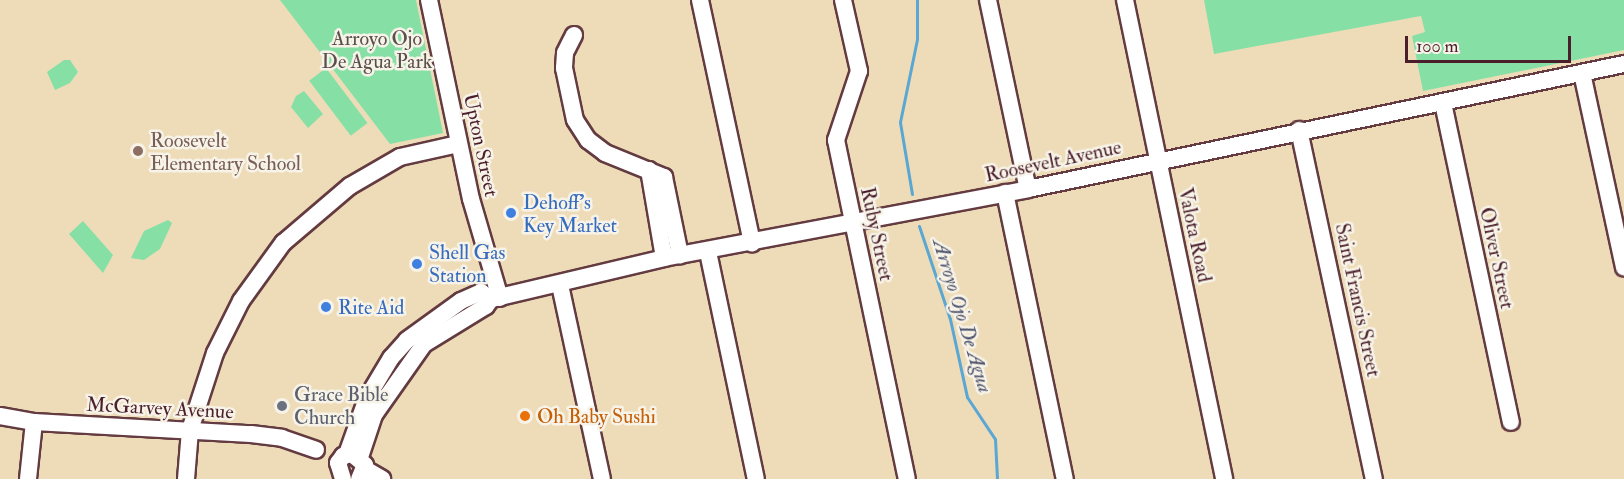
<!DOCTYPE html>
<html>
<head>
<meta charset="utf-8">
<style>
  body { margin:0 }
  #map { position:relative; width:1624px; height:479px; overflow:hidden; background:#eedcb9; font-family:"IM FELL Double Pica",serif }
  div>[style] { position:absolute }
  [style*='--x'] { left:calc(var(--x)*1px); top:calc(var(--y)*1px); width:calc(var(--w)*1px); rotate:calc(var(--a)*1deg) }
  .green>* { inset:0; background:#86e0a5; transform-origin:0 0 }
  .stream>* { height:3px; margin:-1.5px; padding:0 1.5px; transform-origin:1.5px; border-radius:1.5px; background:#5aa7d3 }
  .roads { filter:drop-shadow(2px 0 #633b40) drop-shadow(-2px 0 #633b40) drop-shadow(0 2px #633b40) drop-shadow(0 -2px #633b40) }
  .minor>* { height:16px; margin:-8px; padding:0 8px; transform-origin:8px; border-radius:8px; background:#fff }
  .dots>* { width:16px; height:16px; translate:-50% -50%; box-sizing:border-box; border:3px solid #f7f3e8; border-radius:50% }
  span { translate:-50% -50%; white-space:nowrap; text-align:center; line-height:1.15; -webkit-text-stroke:5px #f7f3e8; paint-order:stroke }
  .park-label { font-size:20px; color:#594f4a }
  .education-label { font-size:20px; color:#785e54 }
  .left { translate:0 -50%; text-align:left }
  .street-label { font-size:20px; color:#4a1f2b }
  .shop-label { font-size:20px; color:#366cbe }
  .worship-label { font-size:20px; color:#5b616d }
  .food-label { font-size:20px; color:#c56008 }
  .water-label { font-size:21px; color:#50556e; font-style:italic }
  .scale { position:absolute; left:1405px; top:36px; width:166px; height:27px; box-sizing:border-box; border:3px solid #4a1f2b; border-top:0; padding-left:8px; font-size:18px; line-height:21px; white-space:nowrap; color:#4a1f2b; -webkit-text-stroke:4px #f7f3e8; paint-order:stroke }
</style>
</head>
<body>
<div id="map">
  <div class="green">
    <i style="clip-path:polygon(280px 0,416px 0,443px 133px,390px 144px)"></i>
    <i style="clip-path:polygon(1204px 0,1624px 0,1624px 50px,1423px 91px,1412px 36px,1425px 32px,1421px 16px,1214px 54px)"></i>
    <i style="clip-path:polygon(64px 60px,70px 60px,78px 72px,70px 83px,55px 90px,47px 72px)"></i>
    <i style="left:326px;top:68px;width:69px;height:21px;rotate:53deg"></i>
    <i style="clip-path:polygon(304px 91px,323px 114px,308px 128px,291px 107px,296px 96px)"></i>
    <i style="clip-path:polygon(168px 220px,172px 223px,160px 249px,144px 260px,131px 258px,144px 231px)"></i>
    <i style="clip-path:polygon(83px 221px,113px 255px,103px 273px,69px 234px)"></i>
  </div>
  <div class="stream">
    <i style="--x:912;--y:194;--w:73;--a:-99.5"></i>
    <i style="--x:900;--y:122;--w:85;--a:-78.4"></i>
    <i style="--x:917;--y:39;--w:39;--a:-90"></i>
    <i style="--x:919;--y:226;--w:98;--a:71.6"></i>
    <i style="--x:950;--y:319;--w:80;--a:77.7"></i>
    <i style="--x:967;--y:397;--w:50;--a:56.3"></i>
    <i style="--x:995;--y:439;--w:40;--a:87.1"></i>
  </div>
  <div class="roads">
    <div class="minor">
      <i style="--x:429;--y:0;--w:203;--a:78.1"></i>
      <i style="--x:471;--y:199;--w:103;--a:73.7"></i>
      <i style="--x:700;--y:0;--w:249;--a:77.9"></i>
      <i style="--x:843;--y:0;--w:73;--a:77.3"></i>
      <i style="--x:859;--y:71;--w:73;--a:108.4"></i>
      <i style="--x:836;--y:140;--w:346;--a:78.2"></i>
      <i style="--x:988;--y:0;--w:193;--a:78.1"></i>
      <i style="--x:1125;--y:0;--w:489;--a:78.3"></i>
      <i style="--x:574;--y:35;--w:20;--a:117"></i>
      <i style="--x:565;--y:53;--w:15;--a:94"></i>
      <i style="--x:564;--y:68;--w:53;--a:78.1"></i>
      <i style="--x:575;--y:120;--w:24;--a:57"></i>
      <i style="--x:588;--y:140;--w:21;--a:37"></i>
      <i style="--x:605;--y:153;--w:64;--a:22.1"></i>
      <i style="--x:664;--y:177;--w:80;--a:78.4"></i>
      <i style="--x:1582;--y:73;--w:199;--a:77.8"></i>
      <i style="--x:1443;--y:103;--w:326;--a:78"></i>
      <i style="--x:1299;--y:130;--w:357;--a:77.9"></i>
      <i style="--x:649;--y:170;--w:89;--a:80.3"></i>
      <i style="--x:1005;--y:193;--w:292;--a:78.2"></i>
      <i style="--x:708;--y:252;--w:232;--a:78.1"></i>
      <i style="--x:560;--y:285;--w:198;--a:77.8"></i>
      <i style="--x:491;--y:299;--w:178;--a:-13.3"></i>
      <i style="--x:664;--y:258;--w:370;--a:-10.7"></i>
      <i style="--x:1028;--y:189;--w:609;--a:-11.85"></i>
      <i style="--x:0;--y:416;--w:35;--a:10"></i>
      <i style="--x:34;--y:422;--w:217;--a:3.2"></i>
      <i style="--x:251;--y:434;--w:31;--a:7"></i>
      <i style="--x:282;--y:438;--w:36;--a:19"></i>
      <i style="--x:347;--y:454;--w:59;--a:-70.3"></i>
      <i style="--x:367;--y:398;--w:47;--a:-59"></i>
      <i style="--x:391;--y:358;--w:24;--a:-48"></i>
      <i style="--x:407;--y:340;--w:67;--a:-35.8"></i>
      <i style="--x:461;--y:301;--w:22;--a:-24"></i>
      <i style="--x:481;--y:292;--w:12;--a:35"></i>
      <i style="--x:491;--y:299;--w:9;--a:126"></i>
      <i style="--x:486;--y:306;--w:73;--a:148.5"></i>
      <i style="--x:424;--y:344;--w:87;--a:125.2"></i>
      <i style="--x:374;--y:415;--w:44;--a:108.4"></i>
      <i style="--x:365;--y:469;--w:20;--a:30"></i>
      <i style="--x:28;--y:479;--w:57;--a:-84"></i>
      <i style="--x:186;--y:479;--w:49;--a:-85.3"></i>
      <i style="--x:190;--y:430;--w:81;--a:-72"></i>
      <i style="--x:215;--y:353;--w:58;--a:-63.4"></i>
      <i style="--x:241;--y:301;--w:72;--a:-54.1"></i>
      <i style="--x:283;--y:243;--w:88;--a:-40.4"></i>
      <i style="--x:350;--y:186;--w:58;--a:-30.1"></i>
      <i style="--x:400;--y:157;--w:59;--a:-12.6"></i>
      <i style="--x:343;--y:479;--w:17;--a:-107"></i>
      <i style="--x:338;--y:463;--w:9;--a:-54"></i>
      <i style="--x:343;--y:456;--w:9;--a:-13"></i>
      <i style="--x:352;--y:454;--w:17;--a:40"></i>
      <i style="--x:365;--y:465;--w:15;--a:113"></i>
    </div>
  </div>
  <div class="dots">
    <i style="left:138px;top:151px;background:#8d6e63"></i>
    <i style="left:511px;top:213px;background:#3f7fe0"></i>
    <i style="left:417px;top:264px;background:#3f7fe0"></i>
    <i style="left:326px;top:307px;background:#3f7fe0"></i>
    <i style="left:282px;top:406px;background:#6b7280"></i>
    <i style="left:525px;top:416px;background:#e8710a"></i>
  </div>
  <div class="park-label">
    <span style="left:377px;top:50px">Arroyo Ojo<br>De Agua Park</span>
  </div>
  <div class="education-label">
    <span class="left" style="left:150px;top:152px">Roosevelt<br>Elementary School</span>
  </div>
  <div class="street-label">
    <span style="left:481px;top:145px;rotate:78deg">Upton Street</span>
    <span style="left:1053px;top:161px;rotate:-12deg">Roosevelt Avenue</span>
    <span style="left:877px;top:234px;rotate:78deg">Ruby Street</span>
    <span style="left:1195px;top:235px;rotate:78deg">Valota Road</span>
    <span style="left:1497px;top:258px;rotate:78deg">Oliver Street</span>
    <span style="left:1358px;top:300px;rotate:78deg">Saint Francis Street</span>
    <span style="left:160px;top:408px;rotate:3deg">McGarvey Avenue</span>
  </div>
  <div class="shop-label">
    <span class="left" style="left:523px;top:214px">Dehoff's<br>Key Market</span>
    <span class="left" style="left:429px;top:264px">Shell Gas<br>Station</span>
    <span class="left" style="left:338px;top:307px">Rite Aid</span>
  </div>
  <div class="worship-label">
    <span class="left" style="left:294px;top:406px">Grace Bible<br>Church</span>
  </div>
  <div class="food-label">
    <span class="left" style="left:537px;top:416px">Oh Baby Sushi</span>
  </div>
  <div class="water-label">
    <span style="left:962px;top:316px;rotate:73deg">Arroyo Ojo De Agua</span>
  </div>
  <div class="scale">100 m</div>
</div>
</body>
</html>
